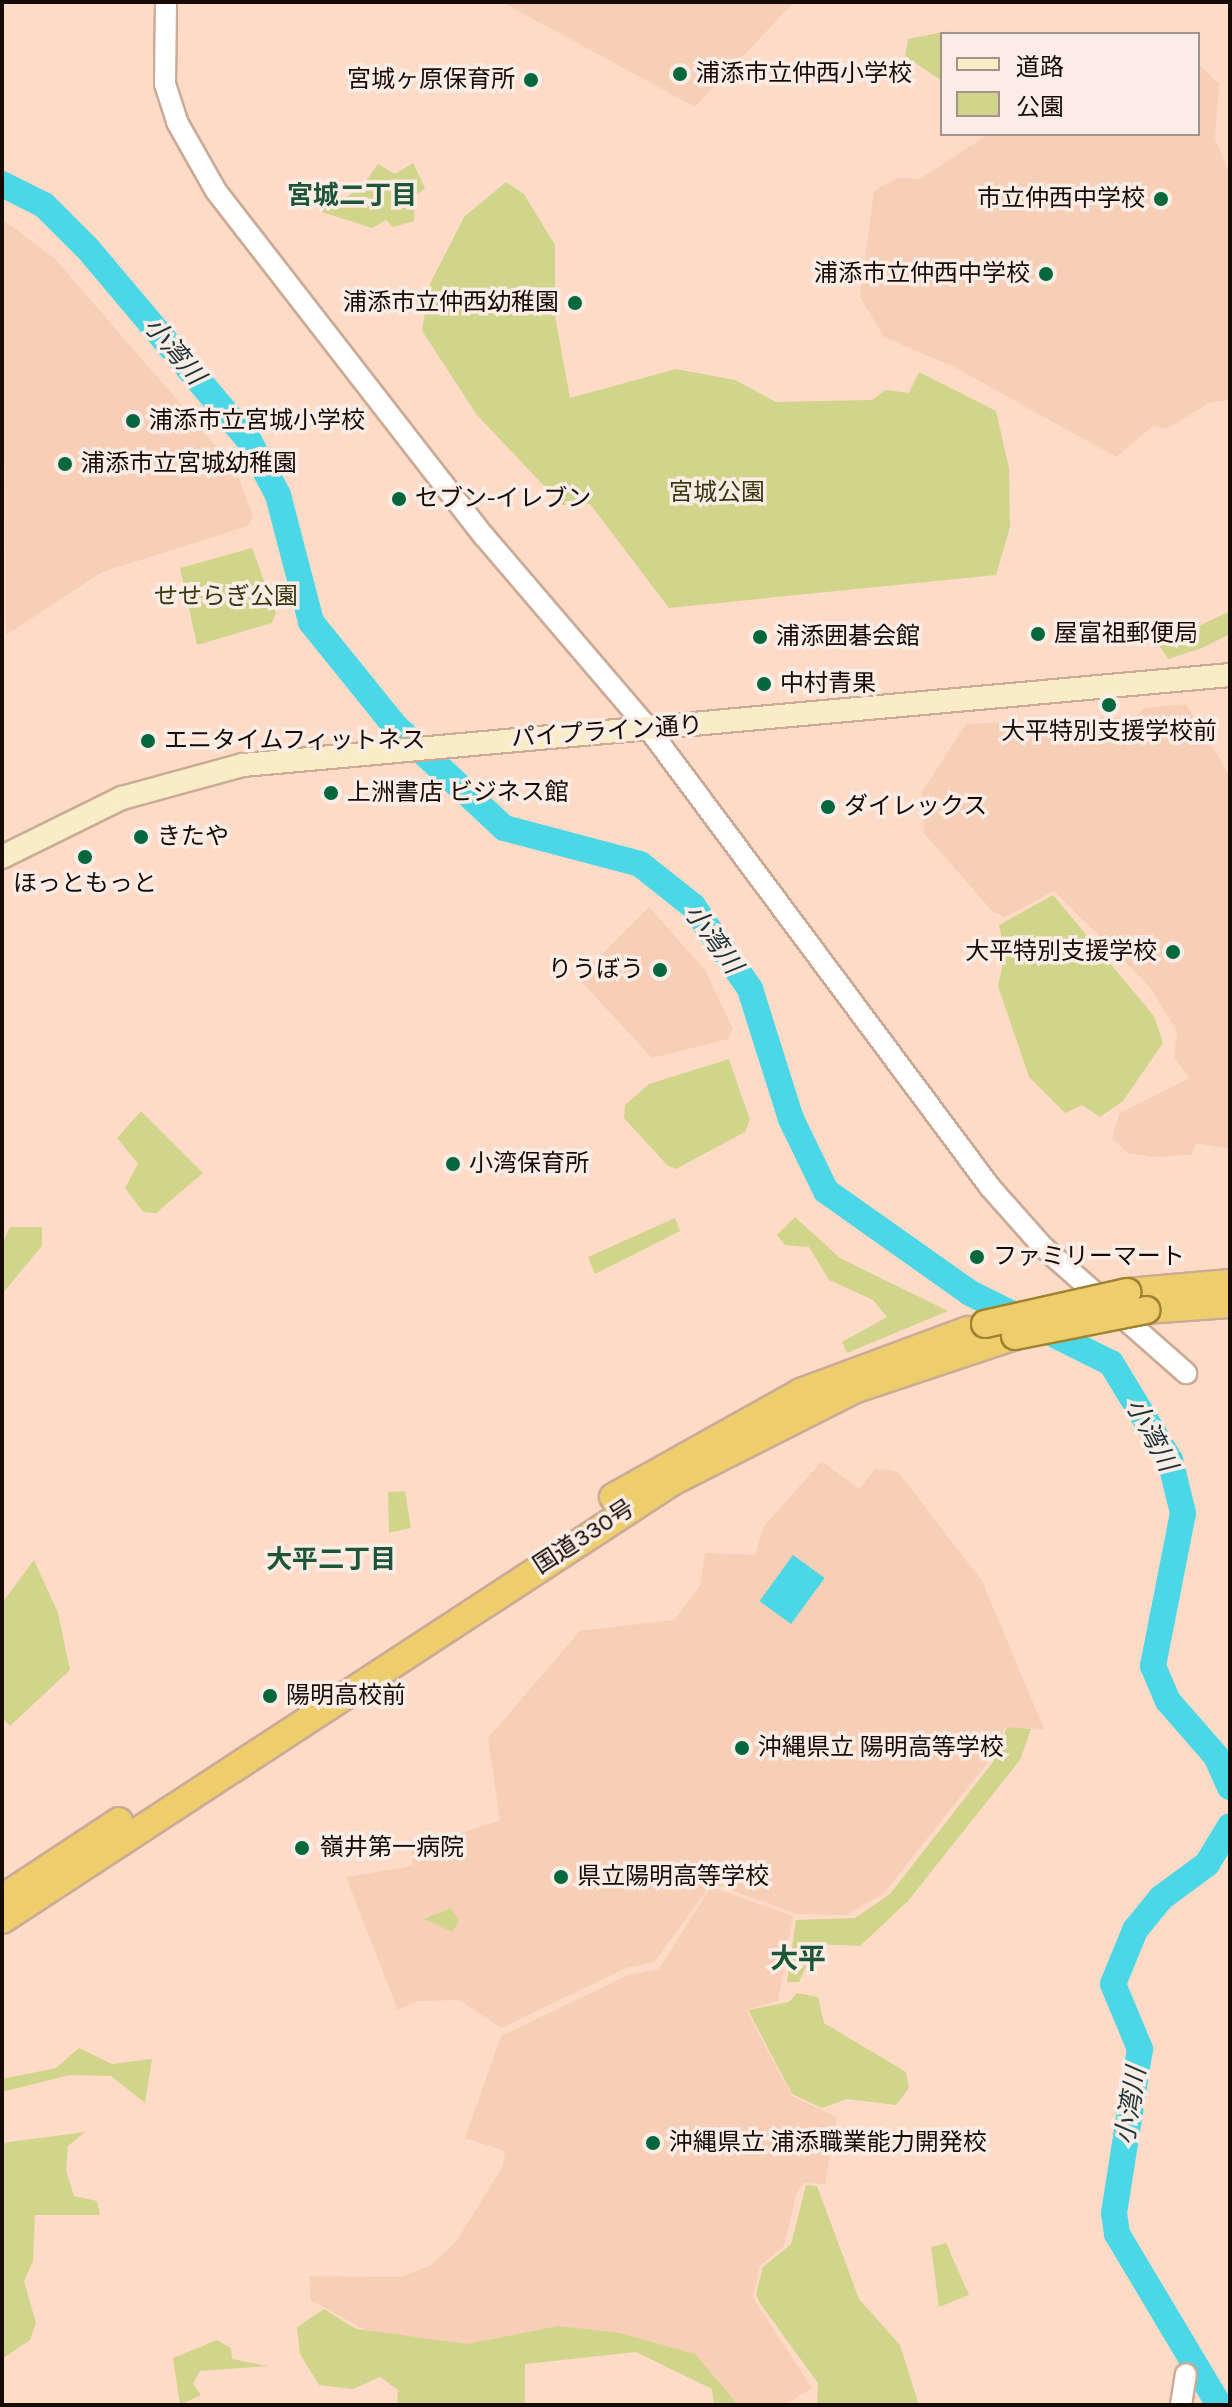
<!DOCTYPE html>
<html>
<head>
<meta charset="utf-8">
<style>
  body { margin:0 }
  #map { position:relative; width:1232px; height:2407px; overflow:hidden; background:#fddbc7; font-family:Karla,"Noto Sans JP",sans-serif }
  div>[style] { position:absolute }
  [style*='--x'] { left:calc(var(--x)*1px); top:calc(var(--y)*1px); width:calc(var(--w)*1px); rotate:calc(var(--a)*1deg) }
  .built>* { inset:0; background:#f7ceb6 }
  .green>* { inset:0; background:#d0d58b }
  .water>* { inset:0; background:#4bd7e6; transform-origin:0 0 }
  .river>* { height:26px; margin:-13px; padding:0 13px; transform-origin:13px; border-radius:13px; background:#4bd7e6 }
  .roads { filter:drop-shadow(2px 0 #cbab97) drop-shadow(-2px 0 #cbab97) drop-shadow(0 2px #cbab97) drop-shadow(0 -2px #cbab97) }
  .tertiary>* { height:20px; margin:-10px; padding:0 10px; transform-origin:10px; border-radius:10px; background:#fff }
  .secondary>* { height:22px; margin:-11px; padding:0 11px; transform-origin:11px; border-radius:11px; background:#f9edc8 }
  .trunk>* { height:26px; margin:-13px; padding:0 13px; transform-origin:13px; border-radius:13px; background:#eece6c }
  .bridges { filter:drop-shadow(2px 0 #a08230) drop-shadow(-2px 0 #a08230) drop-shadow(0 2px #a08230) drop-shadow(0 -2px #a08230) }
  .trunk-bridge>* { height:26px; margin:-13px; padding:0 13px; transform-origin:13px; border-radius:13px; background:#eece6c }
  .dots>* { width:22px; height:22px; translate:-50% -50%; box-sizing:border-box; border:4px solid #fbede5; border-radius:50% }
  span { translate:-50% -50%; white-space:nowrap; text-align:center; line-height:1.15; -webkit-text-stroke:7px #fbede5; paint-order:stroke }
  .poi-label { font-size:24px; color:#160b05 }
  .left { translate:0 -50%; text-align:left }
  .right { translate:-100% -50%; text-align:right }
  .park-label { font-size:24px; color:#373810 }
  .street-label { font-size:24px; color:#160b05 }
  .neighbourhood-label { font-size:26px; color:#1c5637; font-weight:700 }
  .water-label { font-size:26px; color:#1d3538; font-style:italic }
  .quarter-label { font-size:28px; color:#1c5637; font-weight:700 }
  .frame { position:absolute; inset:0; border:4px solid #160b05; pointer-events:none }
  .legend { position:absolute; left:940px; top:32px; width:260px; height:104px; box-sizing:border-box; background:#fbede5; border:2px solid #9f938b; margin:0; padding:10px 14px; list-style:none; font-size:24px; color:#160b05 }
  .legend li { display:flex; align-items:center; gap:16px; height:40px }
  .legend b { width:40px; border:2px solid #9f938b }
</style>
</head>
<body>
<div id="map">
  <div class="built">
    <i style="clip-path:polygon(502px 2px,794px 2px,695px 107px)"></i>
    <i style="clip-path:polygon(1198px 64px,1219px 84px,1215px 139px,1230px 174px,1230px 400px,1211px 402px,1166px 429px,1153px 426px,1116px 457px,954px 367px,884px 337px,860px 297px,874px 191px,897px 178px,920px 179px,989px 134px,1198px 134px)"></i>
    <i style="clip-path:polygon(2px 219px,55px 259px,185px 409px,236px 471px,253px 517px,248px 526px,102px 572px,6px 635px)"></i>
    <i style="clip-path:polygon(1186px 704px,1230px 776px,1230px 1149px,1196px 1143px,1191px 1155px,1152px 1157px,1128px 1153px,1112px 1139px,1119px 1114px,1189px 1078px,1174px 1057px,1177px 1032px,1150px 987px,1054px 891px,1005px 917px,993px 912px,924px 833px,922px 792px,966px 724px,1136px 716px,1145px 708px)"></i>
    <i style="clip-path:polygon(649px 907px,705px 970px,733px 1029px,728px 1039px,652px 1058px,578px 978px)"></i>
    <i style="clip-path:polygon(822px 1461px,859px 1489px,876px 1468px,898px 1472px,982px 1581px,1044px 1729px,1005px 1727px,991px 1758px,884px 1893px,847px 1915px,797px 1914px,712px 1883px,654px 1962px,626px 1968px,501px 2028px,459px 2000px,417px 2001px,398px 2010px,346px 1877px,413px 1866px,411px 1850px,500px 1820px,488px 1738px,580px 1631px,674px 1620px,700px 1586px,705px 1553px,755px 1555px,764px 1526px)"></i>
    <i style="clip-path:polygon(711px 1887px,793px 1916px,778px 2001px,746px 2010px,792px 2096px,837px 2117px,825px 2184px,804px 2183px,797px 2191px,784px 2246px,760px 2266px,753px 2298px,812px 2388px,785px 2405px,734px 2405px,713px 2376px,614px 2343px,401px 2350px,311px 2300px,309px 2276px,401px 2277px,431px 2265px,456px 2242px,503px 2166px,505px 2151px,465px 2138px,501px 2036px,628px 1975px,659px 1969px)"></i>
  </div>
  <div class="green">
    <i style="clip-path:polygon(949px 31px,942px 34px,942px 81px,905px 56px,908px 39px)"></i>
    <i style="clip-path:polygon(413px 163px,425px 188px,415px 196px,414px 221px,393px 227px,386px 220px,372px 228px,322px 212px,327px 200px,335px 204px,361px 188px,378px 164px,395px 174px)"></i>
    <i style="clip-path:polygon(506px 182px,524px 194px,555px 245px,555px 316px,570px 398px,676px 369px,735px 380px,776px 402px,872px 400px,885px 390px,909px 393px,919px 372px,996px 411px,1009px 468px,1010px 527px,996px 575px,669px 608px,590px 504px,562px 505px,477px 415px,422px 331px,429px 286px,464px 217px)"></i>
    <i style="clip-path:polygon(252px 548px,276px 613px,272px 623px,197px 645px,180px 568px)"></i>
    <i style="clip-path:polygon(1230px 611px,1230px 634px,1202px 648px,1168px 659px,1159px 645px)"></i>
    <i style="clip-path:polygon(1053px 895px,1154px 1016px,1163px 1043px,1123px 1101px,1100px 1117px,1082px 1105px,1065px 1113px,1029px 1077px,998px 986px,1005px 954px,999px 925px)"></i>
    <i style="clip-path:polygon(729px 1059px,750px 1120px,745px 1132px,676px 1169px,668px 1166px,624px 1118px,625px 1105px,649px 1084px)"></i>
    <i style="clip-path:polygon(141px 1111px,203px 1173px,156px 1213px,143px 1212px,125px 1188px,138px 1164px,117px 1138px)"></i>
    <i style="clip-path:polygon(795px 1217px,840px 1258px,948px 1311px,847px 1353px,842px 1342px,887px 1317px,873px 1300px,829px 1280px,809px 1247px,785px 1245px,777px 1235px)"></i>
    <i style="clip-path:polygon(675px 1218px,680px 1231px,595px 1274px,588px 1257px)"></i>
    <i style="clip-path:polygon(10px 1227px,42px 1227px,42px 1246px,2px 1294px,2px 1244px)"></i>
    <i style="clip-path:polygon(405px 1491px,411px 1528px,389px 1533px,388px 1492px)"></i>
    <i style="clip-path:polygon(34px 1560px,58px 1613px,70px 1670px,10px 1726px,2px 1718px,2px 1603px)"></i>
    <i style="clip-path:polygon(1007px 1727px,1031px 1729px,1020px 1760px,908px 1901px,860px 1946px,816px 1944px,799px 1982px,787px 1982px,796px 1920px,855px 1918px,890px 1894px,993px 1762px)"></i>
    <i style="clip-path:polygon(450px 1908px,459px 1920px,453px 1932px,424px 1919px)"></i>
    <i style="clip-path:polygon(797px 1993px,818px 1997px,824px 2023px,906px 2072px,909px 2088px,896px 2105px,847px 2099px,822px 2108px,792px 2094px,748px 2010px,789px 2002px)"></i>
    <i style="clip-path:polygon(79px 2048px,112px 2064px,152px 2059px,145px 2103px,111px 2076px,70px 2075px,2px 2092px,2px 2079px,56px 2068px)"></i>
    <i style="clip-path:polygon(85px 2132px,68px 2146px,66px 2170px,74px 2196px,97px 2201px,100px 2215px,35px 2215px,33px 2261px,24px 2281px,36px 2323px,30px 2340px,2px 2359px,2px 2143px)"></i>
    <i style="clip-path:polygon(806px 2185px,817px 2186px,859px 2299px,900px 2345px,919px 2405px,817px 2405px,818px 2383px,761px 2305px,756px 2294px,763px 2267px,791px 2244px)"></i>
    <i style="clip-path:polygon(946px 2243px,969px 2295px,939px 2307px,931px 2247px)"></i>
    <i style="clip-path:polygon(324px 2309px,356px 2329px,468px 2344px,558px 2326px,620px 2333px,695px 2354px,738px 2405px,714px 2405px,712px 2389px,636px 2352px,525px 2364px,525px 2405px,397px 2405px,398px 2390px,380px 2377px,353px 2389px,319px 2385px,300px 2354px,297px 2327px)"></i>
    <i style="clip-path:polygon(217px 2340px,231px 2348px,232px 2359px,268px 2366px,200px 2371px,193px 2384px,201px 2395px,180px 2405px,173px 2358px)"></i>
  </div>
  <div class="water">
    <i style="left:793px;top:1555px;width:39px;height:57px;rotate:36deg"></i>
  </div>
  <div class="river">
    <i style="--x:2;--y:184;--w:47;--a:26.6"></i>
    <i style="--x:44;--y:205;--w:62;--a:45"></i>
    <i style="--x:88;--y:249;--w:248;--a:49.9"></i>
    <i style="--x:248;--y:439;--w:64;--a:61.8"></i>
    <i style="--x:278;--y:495;--w:131;--a:75.4"></i>
    <i style="--x:311;--y:622;--w:134;--a:51.1"></i>
    <i style="--x:395;--y:726;--w:149;--a:43.1"></i>
    <i style="--x:504;--y:828;--w:141;--a:14.8"></i>
    <i style="--x:640;--y:864;--w:68;--a:38.4"></i>
    <i style="--x:693;--y:906;--w:101;--a:55.5"></i>
    <i style="--x:750;--y:989;--w:136;--a:72.5"></i>
    <i style="--x:791;--y:1119;--w:80;--a:64.1"></i>
    <i style="--x:826;--y:1191;--w:176;--a:35.3"></i>
    <i style="--x:970;--y:1293;--w:157;--a:26.4"></i>
    <i style="--x:1111;--y:1363;--w:114;--a:58.7"></i>
    <i style="--x:1170;--y:1460;--w:55;--a:76.2"></i>
    <i style="--x:1183;--y:1513;--w:156;--a:101.1"></i>
    <i style="--x:1153;--y:1666;--w:38;--a:67"></i>
    <i style="--x:1168;--y:1701;--w:73;--a:48.9"></i>
    <i style="--x:1216;--y:1756;--w:34;--a:66"></i>
    <i style="--x:1219;--y:2405;--w:199;--a:-120.8"></i>
    <i style="--x:1117;--y:2234;--w:21;--a:-98"></i>
    <i style="--x:1114;--y:2213;--w:166;--a:-81"></i>
    <i style="--x:1140;--y:2049;--w:70;--a:-112.6"></i>
    <i style="--x:1113;--y:1984;--w:58;--a:-67.8"></i>
    <i style="--x:1135;--y:1930;--w:41;--a:-50.9"></i>
    <i style="--x:1161;--y:1898;--w:57;--a:-36.5"></i>
    <i style="--x:1207;--y:1864;--w:44;--a:-58.8"></i>
  </div>
  <div class="roads">
    <div class="tertiary">
      <i style="--x:166;--y:2;--w:82;--a:90.7"></i>
      <i style="--x:165;--y:84;--w:40;--a:72"></i>
      <i style="--x:177;--y:122;--w:79;--a:60.5"></i>
      <i style="--x:216;--y:191;--w:437;--a:52.2"></i>
      <i style="--x:484;--y:536;--w:253;--a:49.5"></i>
      <i style="--x:648;--y:728;--w:572;--a:53.31"></i>
      <i style="--x:990;--y:1187;--w:80;--a:48.5"></i>
      <i style="--x:1043;--y:1247;--w:191;--a:41.4"></i>
      <i style="--x:1181;--y:2405;--w:31;--a:-81"></i>
    </div>
    <div class="secondary">
      <i style="--x:2;--y:857;--w:134;--a:-26.2"></i>
      <i style="--x:122;--y:798;--w:125;--a:-15.3"></i>
      <i style="--x:243;--y:765;--w:991;--a:-5.21"></i>
    </div>
    <div class="trunk">
      <i style="--x:1127;--y:1292;--w:103;--a:-5"></i>
      <i style="--x:1146;--y:1310;--w:84;--a:-4.1"></i>
      <i style="--x:613;--y:1497;--w:215;--a:-29.2"></i>
      <i style="--x:801;--y:1392;--w:178;--a:-20.4"></i>
      <i style="--x:2;--y:1898;--w:140;--a:-33.3"></i>
      <i style="--x:2;--y:1920;--w:800;--a:-33.17"></i>
      <i style="--x:672;--y:1482;--w:206;--a:-26.8"></i>
      <i style="--x:856;--y:1389;--w:168;--a:-18.4"></i>
    </div>
  </div>
  <div class="bridges">
    <div class="trunk-bridge">
      <i style="--x:985;--y:1324;--w:146;--a:-12.7"></i>
      <i style="--x:1015;--y:1336;--w:134;--a:-11.2"></i>
    </div>
  </div>
  <div class="dots">
    <i style="left:680px;top:74px;background:#01683d"></i>
    <i style="left:531px;top:80px;background:#01683d"></i>
    <i style="left:1161px;top:199px;background:#01683d"></i>
    <i style="left:1046px;top:274px;background:#01683d"></i>
    <i style="left:575px;top:303px;background:#01683d"></i>
    <i style="left:133px;top:421px;background:#01683d"></i>
    <i style="left:65px;top:464px;background:#01683d"></i>
    <i style="left:399px;top:499px;background:#01683d"></i>
    <i style="left:1038px;top:634px;background:#01683d"></i>
    <i style="left:760px;top:637px;background:#01683d"></i>
    <i style="left:764px;top:684px;background:#01683d"></i>
    <i style="left:1109px;top:705px;background:#01683d"></i>
    <i style="left:148px;top:741px;background:#01683d"></i>
    <i style="left:331px;top:793px;background:#01683d"></i>
    <i style="left:828px;top:807px;background:#01683d"></i>
    <i style="left:141px;top:837px;background:#01683d"></i>
    <i style="left:85px;top:857px;background:#01683d"></i>
    <i style="left:1173px;top:952px;background:#01683d"></i>
    <i style="left:660px;top:970px;background:#01683d"></i>
    <i style="left:453px;top:1164px;background:#01683d"></i>
    <i style="left:977px;top:1257px;background:#01683d"></i>
    <i style="left:270px;top:1696px;background:#01683d"></i>
    <i style="left:742px;top:1748px;background:#01683d"></i>
    <i style="left:302px;top:1848px;background:#01683d"></i>
    <i style="left:561px;top:1877px;background:#01683d"></i>
    <i style="left:653px;top:2143px;background:#01683d"></i>
  </div>
  <div class="poi-label">
    <span class="left" style="left:696px;top:74px">浦添市立仲西小学校</span>
    <span class="right" style="left:515px;top:80px">宮城ヶ原保育所</span>
    <span class="right" style="left:1145px;top:199px">市立仲西中学校</span>
    <span class="right" style="left:1030px;top:274px">浦添市立仲西中学校</span>
    <span class="right" style="left:559px;top:303px">浦添市立仲西幼稚園</span>
    <span class="left" style="left:149px;top:421px">浦添市立宮城小学校</span>
    <span class="left" style="left:81px;top:464px">浦添市立宮城幼稚園</span>
    <span class="left" style="left:415px;top:499px">セブン-イレブン</span>
    <span class="left" style="left:1054px;top:634px">屋富祖郵便局</span>
    <span class="left" style="left:776px;top:637px">浦添囲碁会館</span>
    <span class="left" style="left:780px;top:684px">中村青果</span>
    <span style="left:1109px;top:732px">大平特別支援学校前</span>
    <span class="left" style="left:164px;top:741px">エニタイムフィットネス</span>
    <span class="left" style="left:347px;top:793px">上洲書店 ビジネス館</span>
    <span class="left" style="left:844px;top:807px">ダイレックス</span>
    <span class="left" style="left:157px;top:837px">きたや</span>
    <span style="left:85px;top:884px">ほっともっと</span>
    <span class="right" style="left:1157px;top:952px">大平特別支援学校</span>
    <span class="right" style="left:644px;top:970px">りうぼう</span>
    <span class="left" style="left:469px;top:1164px">小湾保育所</span>
    <span class="left" style="left:993px;top:1257px">ファミリーマート</span>
    <span class="left" style="left:286px;top:1696px">陽明高校前</span>
    <span class="left" style="left:758px;top:1748px">沖縄県立 陽明高等学校</span>
    <span class="left" style="left:320px;top:1848px">嶺井第一病院</span>
    <span class="left" style="left:577px;top:1877px">県立陽明高等学校</span>
    <span class="left" style="left:669px;top:2143px">沖縄県立 浦添職業能力開発校</span>
  </div>
  <div class="park-label">
    <span style="left:717px;top:493px">宮城公園</span>
    <span style="left:226px;top:597px">せせらぎ公園</span>
  </div>
  <div class="street-label">
    <span style="left:607px;top:732px;rotate:-4deg">パイプライン通り</span>
    <span style="left:584px;top:1537px;rotate:-33deg">国道330号</span>
  </div>
  <div class="neighbourhood-label">
    <span style="left:352px;top:196px">宮城二丁目</span>
    <span style="left:331px;top:1560px">大平二丁目</span>
  </div>
  <div class="water-label">
    <span style="left:174px;top:351px;rotate:50deg">小湾川</span>
    <span style="left:713px;top:939px;rotate:54deg">小湾川</span>
    <span style="left:1151px;top:1435px;rotate:62deg">小湾川</span>
    <span style="left:1131px;top:2106px;rotate:-81deg">小湾川</span>
  </div>
  <div class="quarter-label">
    <span style="left:798px;top:1959px">大平</span>
  </div>
  <div class="frame"></div>
  <ul class="legend">
  <li><b style="height:10px;background:#f9edc8"></b>道路</li>
  <li><b style="height:22px;background:#d0d58b"></b>公園</li>
  </ul>
</div>
</body>
</html>
